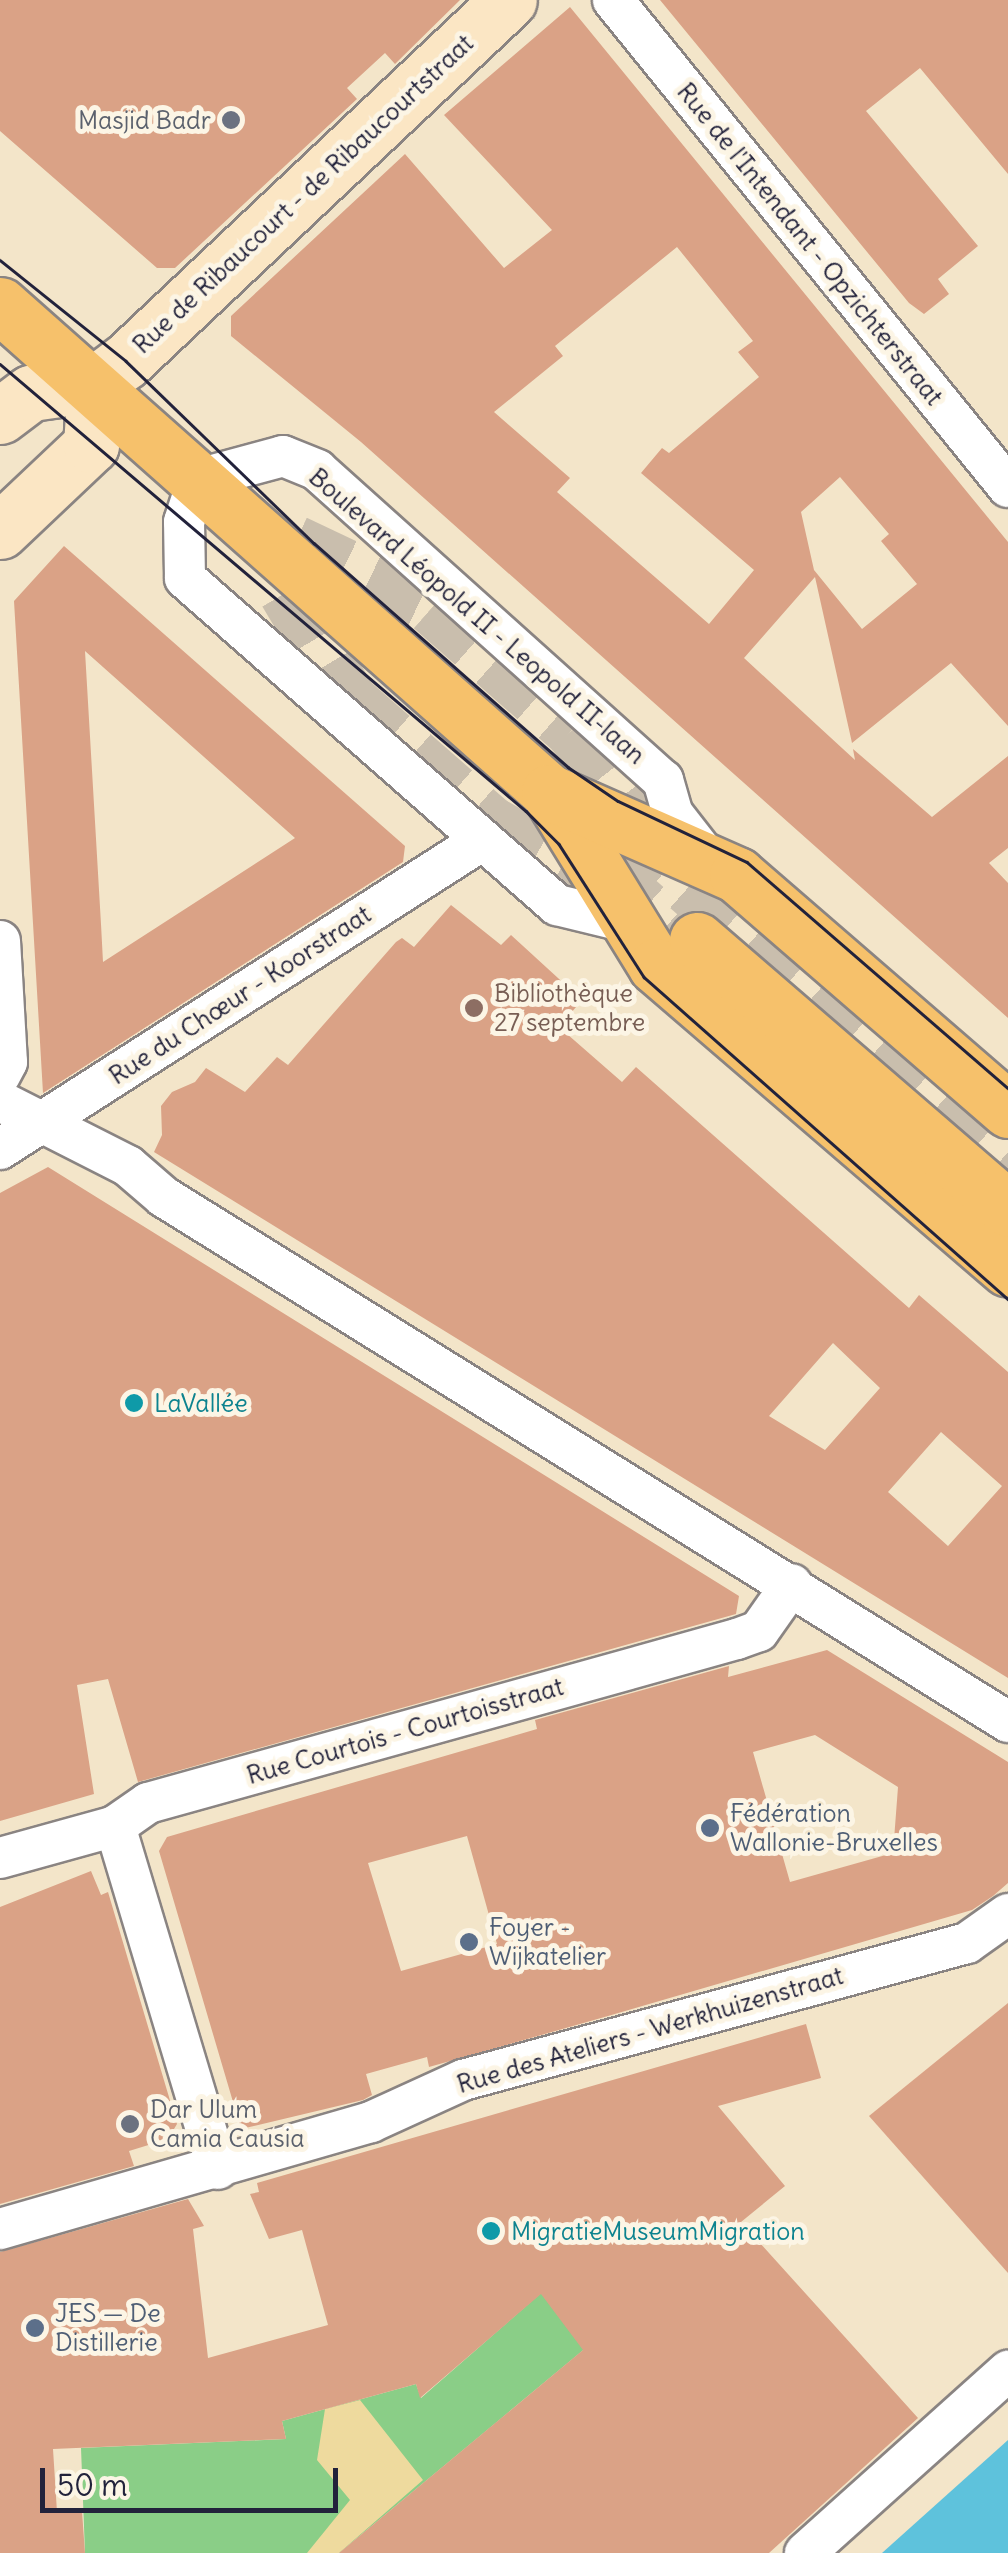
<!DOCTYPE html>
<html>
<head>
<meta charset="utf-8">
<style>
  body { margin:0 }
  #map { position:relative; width:1008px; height:2553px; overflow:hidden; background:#f3e5c9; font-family:Delius,sans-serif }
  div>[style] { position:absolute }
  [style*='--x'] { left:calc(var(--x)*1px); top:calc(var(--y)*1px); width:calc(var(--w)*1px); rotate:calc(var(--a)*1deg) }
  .green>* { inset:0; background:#8ace87 }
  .sand>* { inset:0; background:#eeda9e }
  .water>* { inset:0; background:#5ec2dc }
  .building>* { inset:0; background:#daa286 }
  .highway-tunnel>* { height:55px; margin-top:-27.5px; transform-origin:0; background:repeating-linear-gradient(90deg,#c9bead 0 55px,transparent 0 83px) }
  .roads { filter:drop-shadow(2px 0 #8a8482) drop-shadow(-2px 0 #8a8482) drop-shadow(0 2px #8a8482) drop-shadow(0 -2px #8a8482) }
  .street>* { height:40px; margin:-20px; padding:0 20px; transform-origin:20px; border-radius:20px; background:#fff }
  .secondary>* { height:55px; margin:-27.5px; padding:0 27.5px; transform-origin:27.5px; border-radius:27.5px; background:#fbe6c4 }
  .primary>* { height:55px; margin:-27.5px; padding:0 27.5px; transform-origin:27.5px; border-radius:27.5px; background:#f6c16b }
  .highway>* { height:55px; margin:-27.5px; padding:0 27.5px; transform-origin:27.5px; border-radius:27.5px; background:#f6c16b }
  .tram>* { height:2.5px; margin:-1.25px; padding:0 1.25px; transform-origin:1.25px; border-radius:1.25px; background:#22223b }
  .dots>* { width:28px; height:28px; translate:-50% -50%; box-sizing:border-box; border:5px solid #fcf5e5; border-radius:50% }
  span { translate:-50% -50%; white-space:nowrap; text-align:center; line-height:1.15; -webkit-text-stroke:10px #fcf5e5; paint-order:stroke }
  .worship-label { font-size:25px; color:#5b616d }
  .right { translate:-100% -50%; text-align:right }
  .left { translate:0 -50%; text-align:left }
  .street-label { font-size:25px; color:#22223b }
  .education-label { font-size:25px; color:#785e54 }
  .culture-label { font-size:25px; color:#0d838f }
  .service-label { font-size:25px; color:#4e5e75 }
  .scale { position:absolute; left:40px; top:2468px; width:298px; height:45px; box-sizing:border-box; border:5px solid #22223b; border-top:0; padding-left:12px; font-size:30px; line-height:35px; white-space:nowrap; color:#22223b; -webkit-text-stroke:8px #fcf5e5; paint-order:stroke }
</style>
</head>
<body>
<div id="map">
  <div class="green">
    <i style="clip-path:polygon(541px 2293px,605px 2332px,339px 2553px,85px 2553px,81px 2448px,286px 2439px,282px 2421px,416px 2384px,421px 2398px)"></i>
  </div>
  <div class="sand">
    <i style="clip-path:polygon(360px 2400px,423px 2480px,339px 2553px,307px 2553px,350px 2500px,317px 2460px,325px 2409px)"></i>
  </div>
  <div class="water">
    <i style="clip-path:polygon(1008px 2440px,1008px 2553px,882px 2553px)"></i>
  </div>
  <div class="building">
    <i style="clip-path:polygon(0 0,460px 0,395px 64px,385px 53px,347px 88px,357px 99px,175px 268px,157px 268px,0 131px)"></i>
    <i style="clip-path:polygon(660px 0,1008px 0,1008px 174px,920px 68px,866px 111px,978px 246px,938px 279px,949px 294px,924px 314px,909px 303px)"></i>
    <i style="clip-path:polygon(evenodd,570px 7px,1008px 542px,1008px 726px,951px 663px,852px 743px,815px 577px,744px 658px,855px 760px,853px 749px,932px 817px,1008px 756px,1008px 848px,989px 863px,1008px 883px,1008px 1018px,361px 442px,231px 336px,231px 316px,405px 154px,504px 268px,552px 230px,444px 115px,570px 7px,677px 247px,753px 341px,738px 352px,759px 377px,669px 453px,662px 448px,641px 473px,754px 570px,709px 624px,557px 492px,570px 478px,494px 412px,563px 356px,555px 346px,677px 247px,570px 7px,840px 477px,889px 534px,881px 541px,917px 584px,862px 629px,814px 570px,801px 512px,840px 477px)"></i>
    <i style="clip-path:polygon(evenodd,64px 546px,405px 846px,403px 862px,43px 1093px,14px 601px,64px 546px,85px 651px,295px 838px,103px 962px,101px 924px,85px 651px)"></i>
    <i style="clip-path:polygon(evenodd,451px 905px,501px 945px,511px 935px,582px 1000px,559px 1027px,622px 1082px,636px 1067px,909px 1308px,919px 1295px,1008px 1372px,1008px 1678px,154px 1152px,162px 1135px,161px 1106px,172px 1092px,195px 1082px,206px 1068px,245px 1092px,277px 1057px,288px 1065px,396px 942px,402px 938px,414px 947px,451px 905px,833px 1343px,880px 1388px,825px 1450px,769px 1416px,833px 1343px,451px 905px,941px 1432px,1002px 1486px,948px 1546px,888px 1492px,941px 1432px)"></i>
    <i style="clip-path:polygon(48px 1167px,739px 1596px,736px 1614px,138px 1782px,108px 1679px,77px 1685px,94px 1794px,0 1821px,0 1193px)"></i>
    <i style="clip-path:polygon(evenodd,827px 1650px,1008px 1762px,1008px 1883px,993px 1896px,972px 1910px,608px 2016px,429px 2067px,427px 2057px,366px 2074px,372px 2095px,363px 2100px,241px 2129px,159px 1851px,167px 1837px,537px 1729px,535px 1720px,729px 1666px,728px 1677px,827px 1650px,815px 1735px,898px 1787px,893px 1853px,790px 1882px,753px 1752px,815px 1735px,827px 1650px,467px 1836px,497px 1944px,401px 1971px,368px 1863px,467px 1836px)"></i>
    <i style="clip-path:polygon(91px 1871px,101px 1895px,108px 1892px,177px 2124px,168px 2139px,129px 2151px,134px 2166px,0 2204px,0 1907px)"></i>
    <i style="clip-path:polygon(1008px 2003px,1008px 2273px,869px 2116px)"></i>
    <i style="clip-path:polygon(806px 2024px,821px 2078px,718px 2106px,785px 2186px,741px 2222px,918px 2418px,769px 2553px,339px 2553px,583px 2350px,541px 2294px,420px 2398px,416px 2384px,282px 2421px,286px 2439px,53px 2449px,57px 2512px,82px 2511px,85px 2553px,0 2553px,0 2252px,188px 2199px,204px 2226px,193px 2229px,208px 2358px,328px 2325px,302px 2230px,269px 2239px,250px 2194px,259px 2192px,257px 2183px)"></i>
  </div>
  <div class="highway-tunnel">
    <i style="--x:295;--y:542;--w:152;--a:25.4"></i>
    <i style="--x:432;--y:607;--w:186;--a:41.3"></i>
    <i style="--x:572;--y:730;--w:153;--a:52.2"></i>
    <i style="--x:286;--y:592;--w:126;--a:59.3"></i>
    <i style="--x:350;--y:700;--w:187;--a:41.1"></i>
    <i style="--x:491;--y:823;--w:159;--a:29.8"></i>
    <i style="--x:626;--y:832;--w:509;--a:41.33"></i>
    <i style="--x:604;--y:871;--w:164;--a:41.3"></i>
  </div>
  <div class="roads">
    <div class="street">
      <i style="--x:613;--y:0;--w:627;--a:50.95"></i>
      <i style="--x:627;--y:922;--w:72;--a:-166.3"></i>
      <i style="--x:557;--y:905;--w:495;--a:-138.7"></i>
      <i style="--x:185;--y:578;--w:56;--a:-91"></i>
      <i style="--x:184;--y:522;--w:45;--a:-72"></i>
      <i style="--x:198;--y:479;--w:88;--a:-15.1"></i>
      <i style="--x:283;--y:456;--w:37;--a:22"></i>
      <i style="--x:317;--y:470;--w:465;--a:41.9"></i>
      <i style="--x:663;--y:780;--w:35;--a:74"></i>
      <i style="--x:673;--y:814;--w:58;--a:52"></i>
      <i style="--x:0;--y:941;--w:121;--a:86.7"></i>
      <i style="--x:7;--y:1062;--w:15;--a:118"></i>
      <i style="--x:0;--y:1101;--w:144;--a:26.9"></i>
      <i style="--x:128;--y:1166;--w:48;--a:40.7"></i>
      <i style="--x:164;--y:1197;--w:994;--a:31.88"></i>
      <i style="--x:0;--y:1149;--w:571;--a:-32.63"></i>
      <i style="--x:115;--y:1826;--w:358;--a:73.3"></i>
      <i style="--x:0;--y:1858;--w:119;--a:-15.5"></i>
      <i style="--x:115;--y:1826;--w:40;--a:-34.9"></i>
      <i style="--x:148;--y:1803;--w:611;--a:-15.56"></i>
      <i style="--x:737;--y:1639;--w:23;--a:-20"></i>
      <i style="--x:759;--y:1631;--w:57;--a:-54.9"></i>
      <i style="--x:0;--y:2229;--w:386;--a:-16.1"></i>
      <i style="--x:371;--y:2122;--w:101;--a:-24.5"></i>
      <i style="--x:463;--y:2080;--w:522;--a:-15.21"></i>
      <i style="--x:967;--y:1943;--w:50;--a:-35.3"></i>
      <i style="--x:805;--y:2553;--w:273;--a:-41.9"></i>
    </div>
    <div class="secondary">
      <i style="--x:0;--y:416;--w:39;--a:-37"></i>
      <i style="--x:31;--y:393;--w:65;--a:-8"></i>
      <i style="--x:95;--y:384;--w:39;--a:-37"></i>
      <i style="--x:126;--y:361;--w:526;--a:-43.31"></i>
      <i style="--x:0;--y:531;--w:125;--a:-43.4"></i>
      <i style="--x:91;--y:445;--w:61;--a:-86.2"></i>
    </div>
    <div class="primary">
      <i style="--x:0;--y:305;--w:734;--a:41.58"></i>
      <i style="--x:549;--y:792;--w:204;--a:58.4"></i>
      <i style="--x:656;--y:966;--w:464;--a:40.7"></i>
      <i style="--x:549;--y:792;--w:206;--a:23.8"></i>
      <i style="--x:737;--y:875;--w:359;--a:40.9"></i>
    </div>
    <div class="highway">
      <i style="--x:697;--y:940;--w:411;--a:40.8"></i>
    </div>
  </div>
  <div class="tram">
    <i style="--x:0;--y:260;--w:161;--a:38.7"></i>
    <i style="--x:126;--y:361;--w:262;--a:44.1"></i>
    <i style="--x:314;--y:543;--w:339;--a:41.4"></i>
    <i style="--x:568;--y:767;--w:60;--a:34.2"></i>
    <i style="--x:618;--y:801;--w:143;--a:25.3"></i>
    <i style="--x:747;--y:862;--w:345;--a:40.9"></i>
    <i style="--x:0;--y:364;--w:690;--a:40.36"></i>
    <i style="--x:526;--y:811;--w:47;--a:45"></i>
    <i style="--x:559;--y:844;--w:158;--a:57.4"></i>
    <i style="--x:644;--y:977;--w:486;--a:41.5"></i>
  </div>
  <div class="dots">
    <i style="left:231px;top:120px;background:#6b7280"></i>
    <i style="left:474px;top:1008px;background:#8d6e63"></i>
    <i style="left:134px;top:1403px;background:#0f9aa8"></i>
    <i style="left:710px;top:1828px;background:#5c6f8a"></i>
    <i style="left:469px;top:1942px;background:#5c6f8a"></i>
    <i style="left:130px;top:2124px;background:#6b7280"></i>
    <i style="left:491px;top:2231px;background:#0f9aa8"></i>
    <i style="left:35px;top:2328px;background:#5c6f8a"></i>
  </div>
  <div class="worship-label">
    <span class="right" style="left:211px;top:120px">Masjid Badr</span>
    <span class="left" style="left:150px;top:2124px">Dar Ulum<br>Camia Causia</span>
  </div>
  <div class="street-label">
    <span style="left:303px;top:194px;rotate:-43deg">Rue de Ribaucourt - de Ribaucourtstraat</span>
    <span style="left:810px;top:244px;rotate:51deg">Rue de l'Intendant - Opzichterstraat</span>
    <span style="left:477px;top:616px;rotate:41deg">Boulevard Léopold II - Leopold II-laan</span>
    <span style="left:240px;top:995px;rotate:-33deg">Rue du Chœur - Koorstraat</span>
    <span style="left:405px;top:1731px;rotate:-16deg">Rue Courtois - Courtoisstraat</span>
    <span style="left:650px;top:2030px;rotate:-16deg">Rue des Ateliers - Werkhuizenstraat</span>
  </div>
  <div class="education-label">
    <span class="left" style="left:494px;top:1008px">Bibliothèque<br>27 septembre</span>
  </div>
  <div class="culture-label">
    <span class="left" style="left:154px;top:1403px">LaVallée</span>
    <span class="left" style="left:511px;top:2231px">MigratieMuseumMigration</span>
  </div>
  <div class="service-label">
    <span class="left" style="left:730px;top:1828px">Fédération<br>Wallonie-Bruxelles</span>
    <span class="left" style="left:489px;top:1942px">Foyer -<br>Wijkatelier</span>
    <span class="left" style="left:55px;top:2328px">JES — De<br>Distillerie</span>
  </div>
  <div class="scale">50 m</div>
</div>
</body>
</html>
